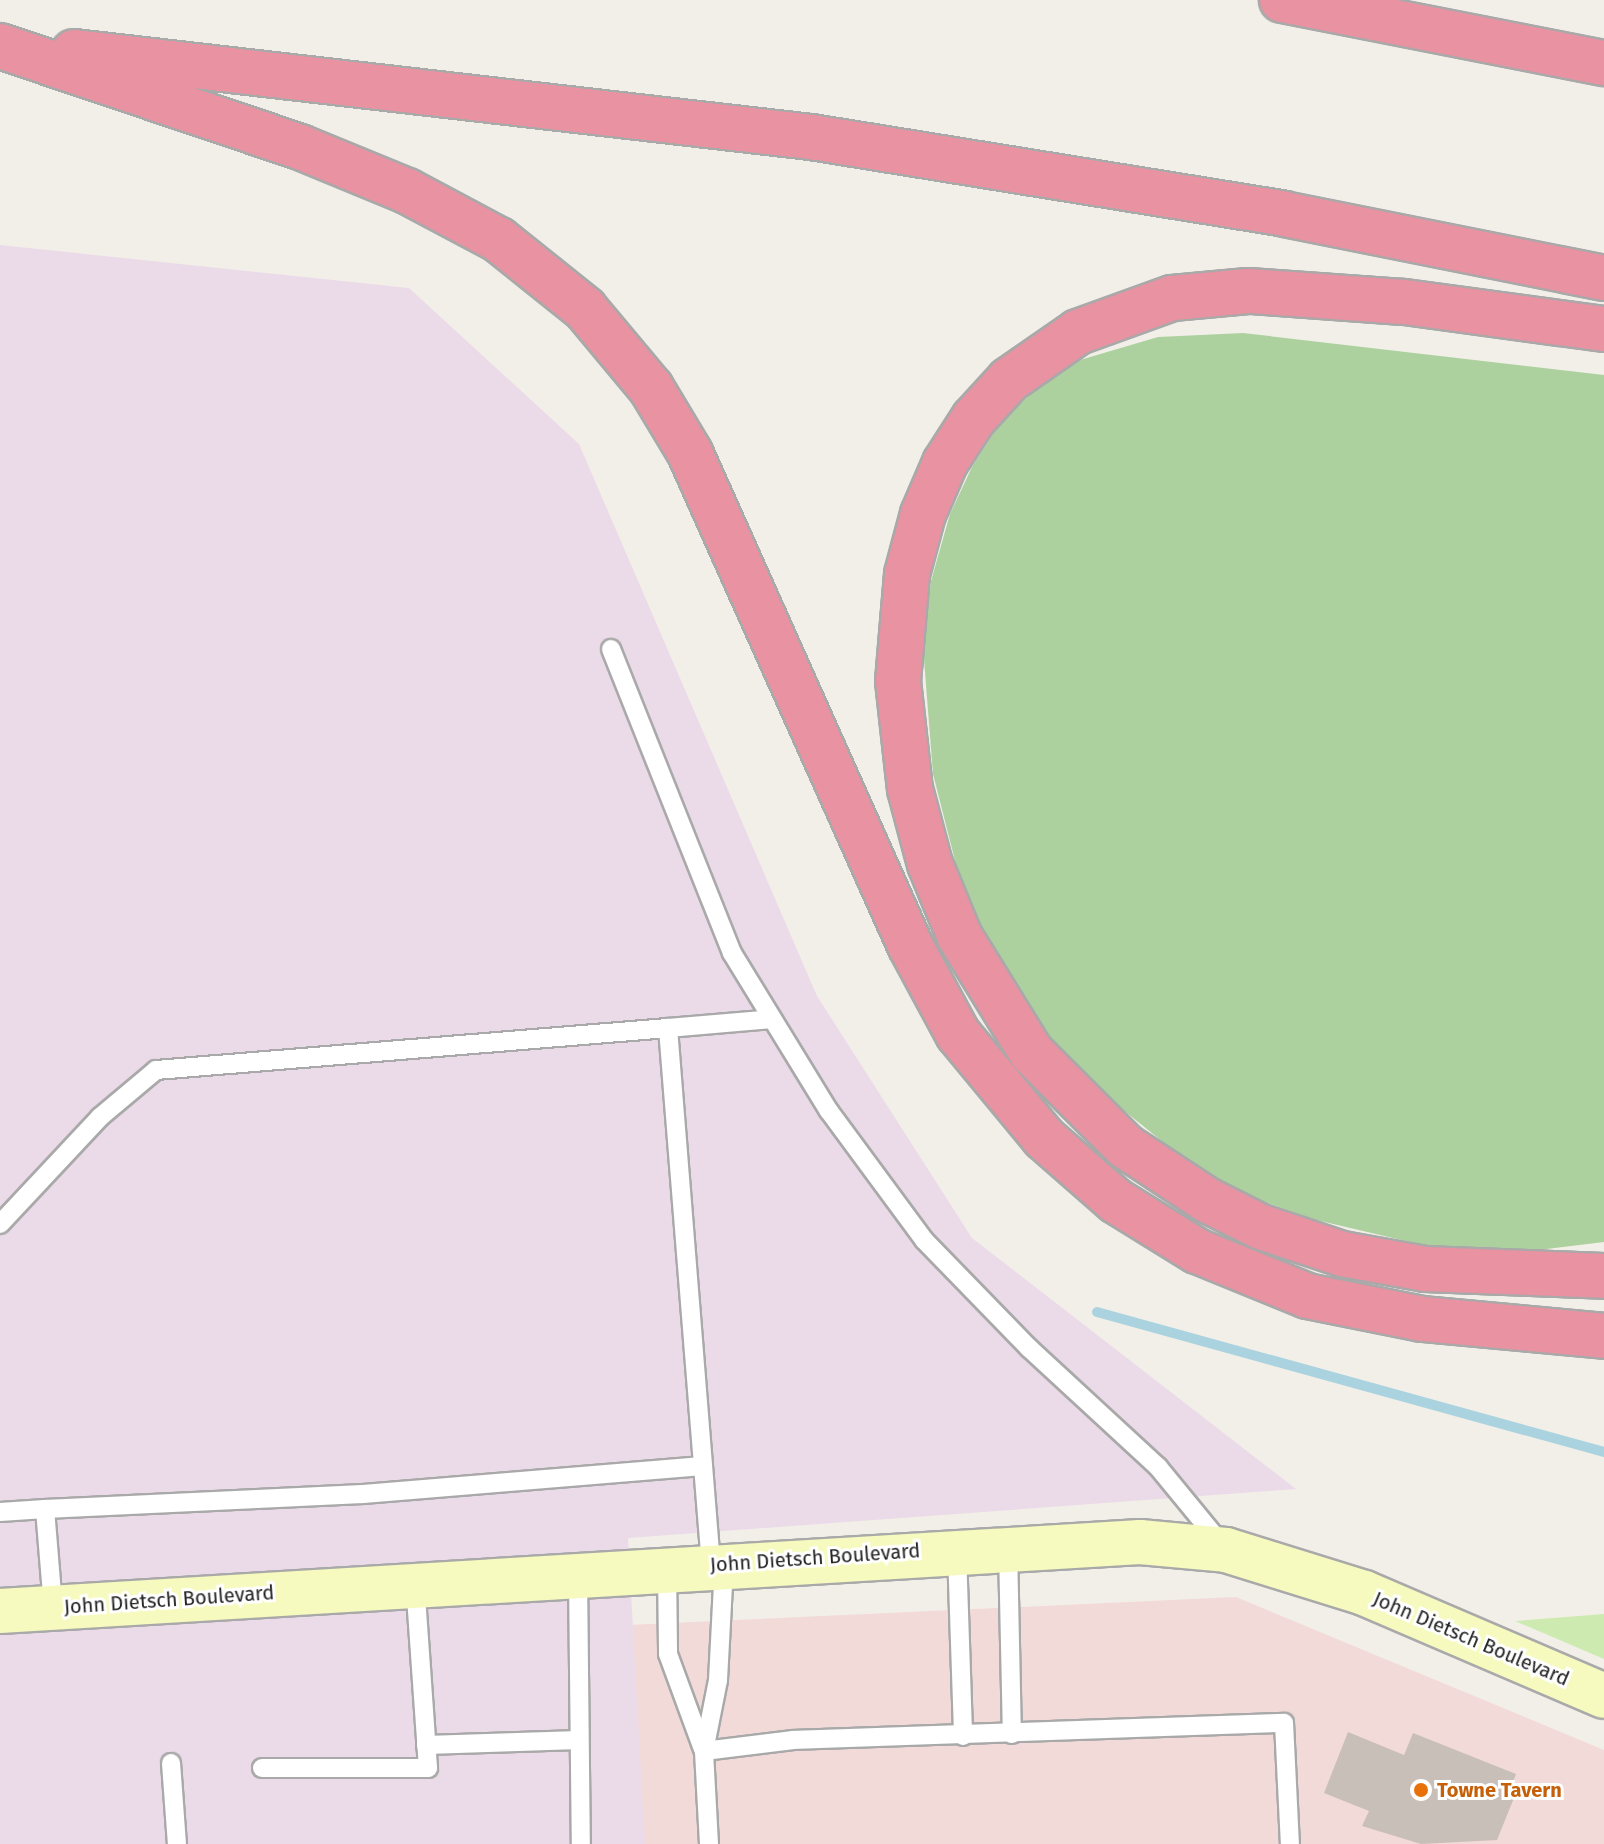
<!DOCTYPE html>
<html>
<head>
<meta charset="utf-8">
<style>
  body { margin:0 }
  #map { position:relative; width:1604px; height:1844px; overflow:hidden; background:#f2efe9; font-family:"Fira Sans",sans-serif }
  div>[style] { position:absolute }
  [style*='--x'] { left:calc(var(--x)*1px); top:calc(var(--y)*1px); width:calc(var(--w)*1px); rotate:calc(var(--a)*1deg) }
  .commercial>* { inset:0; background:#f2dad9 }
  .industrial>* { inset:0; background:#ebdbe8 }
  .grass>* { inset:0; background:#cdebb0 }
  .forest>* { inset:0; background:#add19e }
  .stream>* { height:10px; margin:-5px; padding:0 5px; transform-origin:5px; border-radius:5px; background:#aad3df }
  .building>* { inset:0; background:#c7bfb8 }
  .roads { filter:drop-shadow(2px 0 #a9a9a9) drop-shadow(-2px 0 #a9a9a9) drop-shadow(0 2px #a9a9a9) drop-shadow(0 -2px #a9a9a9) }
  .lane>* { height:18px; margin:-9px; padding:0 9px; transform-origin:9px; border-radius:9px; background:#fff }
  .secondary>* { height:44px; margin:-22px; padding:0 22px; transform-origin:22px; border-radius:22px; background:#f7fabf }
  .highway>* { height:44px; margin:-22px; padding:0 22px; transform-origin:22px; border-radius:22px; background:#e892a2 }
  .dots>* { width:22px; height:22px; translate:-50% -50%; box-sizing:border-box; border:4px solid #fff; border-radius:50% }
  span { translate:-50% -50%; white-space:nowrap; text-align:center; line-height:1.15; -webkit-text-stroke:6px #fff; paint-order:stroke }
  .street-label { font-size:20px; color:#222 }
  .food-label { font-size:20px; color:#c56008; font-weight:700 }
  .left { translate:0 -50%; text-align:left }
</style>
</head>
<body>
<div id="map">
  <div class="commercial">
    <i style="clip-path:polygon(1236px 1597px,1604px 1750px,1604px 1844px,641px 1844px,628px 1625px)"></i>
  </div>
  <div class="industrial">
    <i style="clip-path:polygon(0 245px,409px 288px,579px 444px,817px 996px,972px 1238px,1296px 1489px,628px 1538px,645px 1844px,0 1844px)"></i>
  </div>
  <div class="grass">
    <i style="clip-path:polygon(1604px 1614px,1604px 1659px,1515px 1621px)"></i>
  </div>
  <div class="forest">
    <i style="clip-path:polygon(1243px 333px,1604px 375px,1604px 1242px,1530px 1251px,1448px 1251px,1312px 1219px,1249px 1196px,1189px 1163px,1091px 1084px,1041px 1028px,998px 968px,965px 900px,933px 774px,923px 647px,931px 581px,950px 514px,972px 467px,1000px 423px,1032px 393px,1080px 360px,1158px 337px)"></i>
  </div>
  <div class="stream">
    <i style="--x:1097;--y:1312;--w:526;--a:15.44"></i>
  </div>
  <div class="building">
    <i style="clip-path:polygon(1348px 1732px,1404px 1755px,1413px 1733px,1516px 1774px,1512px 1785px,1518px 1788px,1497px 1840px,1421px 1844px,1362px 1826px,1369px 1811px,1324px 1793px)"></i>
  </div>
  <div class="roads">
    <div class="lane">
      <i style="--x:611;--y:649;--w:327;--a:68.3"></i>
      <i style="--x:732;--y:953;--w:185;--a:58.5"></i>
      <i style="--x:829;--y:1111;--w:160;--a:53.6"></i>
      <i style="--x:924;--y:1240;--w:151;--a:45.8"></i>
      <i style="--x:1029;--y:1348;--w:176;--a:42.7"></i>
      <i style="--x:1158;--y:1467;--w:101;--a:50.6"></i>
      <i style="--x:0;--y:1224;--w:146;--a:-46.9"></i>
      <i style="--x:100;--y:1117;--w:73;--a:-40"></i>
      <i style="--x:156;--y:1070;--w:514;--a:-4.69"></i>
      <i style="--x:45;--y:1509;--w:318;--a:-2.7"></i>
      <i style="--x:363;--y:1494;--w:341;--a:-4.7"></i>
      <i style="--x:0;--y:1512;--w:45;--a:-3.8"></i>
      <i style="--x:45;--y:1509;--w:98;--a:85.3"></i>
      <i style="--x:1008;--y:1548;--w:186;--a:88.8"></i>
      <i style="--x:957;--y:1552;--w:184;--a:88.1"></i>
      <i style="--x:711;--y:1565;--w:539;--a:-94.58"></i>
      <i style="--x:668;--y:1028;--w:104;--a:-4.9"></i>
      <i style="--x:667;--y:1568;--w:86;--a:89.3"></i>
      <i style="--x:668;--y:1654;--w:101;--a:69.8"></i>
      <i style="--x:578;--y:1575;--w:269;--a:89.4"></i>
      <i style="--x:426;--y:1745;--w:153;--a:-1.9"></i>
      <i style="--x:704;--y:1751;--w:90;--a:-7"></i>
      <i style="--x:793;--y:1740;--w:491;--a:-2"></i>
      <i style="--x:1284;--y:1723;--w:121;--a:87.2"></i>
      <i style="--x:171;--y:1763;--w:81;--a:85.8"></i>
      <i style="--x:262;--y:1768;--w:166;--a:0"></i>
      <i style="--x:428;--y:1768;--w:184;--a:-94"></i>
      <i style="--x:709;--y:1844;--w:93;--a:-93.1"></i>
      <i style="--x:704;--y:1751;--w:72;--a:-78.8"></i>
      <i style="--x:718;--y:1680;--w:115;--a:-87"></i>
    </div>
    <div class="secondary">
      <i style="--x:0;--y:1611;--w:1142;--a:-3.46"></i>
      <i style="--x:1140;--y:1542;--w:86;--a:5.3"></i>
      <i style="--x:1226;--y:1550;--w:145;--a:17.3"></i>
      <i style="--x:1364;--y:1593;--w:261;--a:23.2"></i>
    </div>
    <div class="highway">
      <i style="--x:1282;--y:0;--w:328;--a:11.1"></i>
      <i style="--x:0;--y:46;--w:317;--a:18.6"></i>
      <i style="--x:300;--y:147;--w:116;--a:22.4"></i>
      <i style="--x:407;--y:191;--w:104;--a:28"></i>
      <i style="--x:499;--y:240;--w:110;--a:38.7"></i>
      <i style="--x:585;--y:309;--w:103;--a:50.1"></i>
      <i style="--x:651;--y:388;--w:76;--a:59"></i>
      <i style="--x:690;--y:453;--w:539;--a:65.91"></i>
      <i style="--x:910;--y:945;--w:101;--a:61.7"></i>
      <i style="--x:958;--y:1034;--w:135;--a:50.4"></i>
      <i style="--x:1044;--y:1138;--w:96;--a:41.2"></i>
      <i style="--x:1116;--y:1201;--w:95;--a:31.7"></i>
      <i style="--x:1197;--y:1251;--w:119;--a:22.2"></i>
      <i style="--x:1307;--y:1296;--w:117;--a:11.3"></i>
      <i style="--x:1422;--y:1319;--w:183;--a:5.3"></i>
      <i style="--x:74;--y:52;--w:742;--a:6.58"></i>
      <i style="--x:811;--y:137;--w:479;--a:9.2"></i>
      <i style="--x:1284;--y:214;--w:326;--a:11.3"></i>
      <i style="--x:1604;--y:329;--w:203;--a:-172.3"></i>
      <i style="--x:1403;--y:302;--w:155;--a:-175.9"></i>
      <i style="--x:1248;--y:291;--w:76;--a:174.7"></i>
      <i style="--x:1172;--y:298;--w:100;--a:160.1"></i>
      <i style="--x:1078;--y:332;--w:84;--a:145.2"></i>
      <i style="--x:1009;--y:380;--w:52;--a:132.6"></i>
      <i style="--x:974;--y:418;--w:54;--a:122.8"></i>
      <i style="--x:945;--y:463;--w:56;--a:113.3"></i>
      <i style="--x:923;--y:514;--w:62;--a:104.9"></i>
      <i style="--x:907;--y:574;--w:107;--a:94.8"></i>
      <i style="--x:898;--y:681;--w:109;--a:83.7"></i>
      <i style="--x:910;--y:789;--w:78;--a:75.1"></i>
      <i style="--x:930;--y:864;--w:79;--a:67.7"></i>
      <i style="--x:960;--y:937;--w:135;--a:58.3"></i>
      <i style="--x:1031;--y:1052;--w:133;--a:45"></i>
      <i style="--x:1125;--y:1146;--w:98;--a:33.4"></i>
      <i style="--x:1207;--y:1200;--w:60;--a:26.6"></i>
      <i style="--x:1261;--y:1227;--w:85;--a:18.4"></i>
      <i style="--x:1342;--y:1254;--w:84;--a:10.2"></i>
      <i style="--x:1425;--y:1269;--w:179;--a:2.2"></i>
    </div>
  </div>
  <div class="dots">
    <i style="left:1421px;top:1790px;background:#e8710a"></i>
  </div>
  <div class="street-label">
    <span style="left:815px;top:1558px;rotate:-4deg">John Dietsch Boulevard</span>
    <span style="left:169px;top:1600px;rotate:-4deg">John Dietsch Boulevard</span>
    <span style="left:1471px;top:1639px;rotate:23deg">John Dietsch Boulevard</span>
  </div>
  <div class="food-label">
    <span class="left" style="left:1437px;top:1790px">Towne Tavern</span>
  </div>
</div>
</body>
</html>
